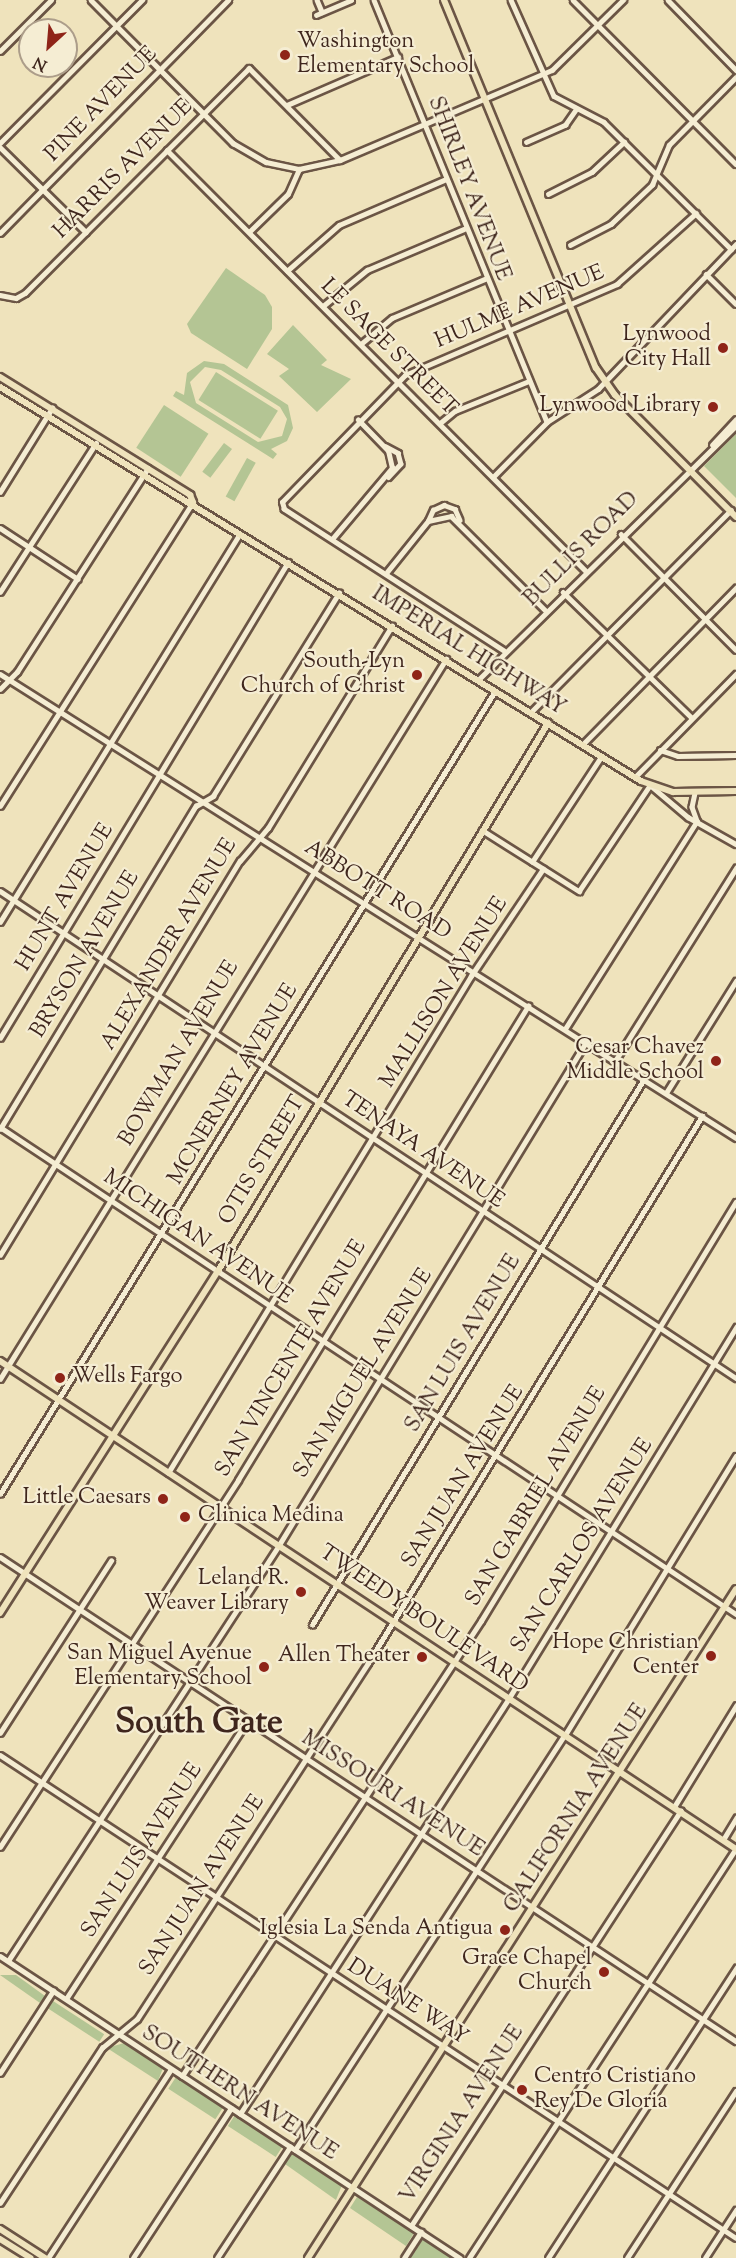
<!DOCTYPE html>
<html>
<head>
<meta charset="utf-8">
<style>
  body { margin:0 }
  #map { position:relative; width:736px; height:2258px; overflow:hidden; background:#efe3bc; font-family:"Sorts Mill Goudy",serif }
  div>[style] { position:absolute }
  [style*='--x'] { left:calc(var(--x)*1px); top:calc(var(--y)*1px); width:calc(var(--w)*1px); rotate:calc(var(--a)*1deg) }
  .green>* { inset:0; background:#b4c594; transform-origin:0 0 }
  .roads { filter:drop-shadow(2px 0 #6b5545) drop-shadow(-2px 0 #6b5545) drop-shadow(0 2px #6b5545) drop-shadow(0 -2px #6b5545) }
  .minor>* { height:4.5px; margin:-2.25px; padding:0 2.25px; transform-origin:2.25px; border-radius:2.25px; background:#f5edd3 }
  .major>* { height:6px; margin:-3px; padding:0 3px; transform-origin:3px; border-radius:3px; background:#efe3bc }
  .dots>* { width:16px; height:16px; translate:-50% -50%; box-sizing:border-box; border:3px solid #f5edd3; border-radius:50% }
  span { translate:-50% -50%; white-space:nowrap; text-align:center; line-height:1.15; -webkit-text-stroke:4.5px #f5edd3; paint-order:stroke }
  .poi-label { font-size:22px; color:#3f261d }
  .left { translate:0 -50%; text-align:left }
  .right { translate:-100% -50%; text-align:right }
  .street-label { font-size:22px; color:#3f261d }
  .town-label { font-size:34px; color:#3f261d; font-weight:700 }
  .north { position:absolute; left:18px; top:18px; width:60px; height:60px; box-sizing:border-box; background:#f5edd3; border:2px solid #ac9d8a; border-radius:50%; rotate:206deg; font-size:16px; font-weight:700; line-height:24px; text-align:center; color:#3f261d }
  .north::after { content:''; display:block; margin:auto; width:21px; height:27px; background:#8f2418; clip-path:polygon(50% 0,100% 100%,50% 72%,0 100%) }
</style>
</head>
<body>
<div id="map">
  <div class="green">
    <i style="clip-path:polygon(226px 268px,265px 295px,272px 307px,272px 329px,247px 369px,191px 333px,187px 324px)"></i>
    <i style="clip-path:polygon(293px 325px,327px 360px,321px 365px,351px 379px,317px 412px,279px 376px,289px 369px,267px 354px)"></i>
    <i style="clip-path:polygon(evenodd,204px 361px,224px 364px,288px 405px,293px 428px,287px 441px,271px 449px,277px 454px,273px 459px,173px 396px,176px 391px,184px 395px,187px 373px,204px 361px,205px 367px,221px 370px,280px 407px,287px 419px,282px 436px,258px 442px,196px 403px,190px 382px,205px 367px)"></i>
    <i style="left:216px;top:372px;width:73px;height:33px;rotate:32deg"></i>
    <i style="left:164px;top:405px;width:53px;height:51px;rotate:33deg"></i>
    <i style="clip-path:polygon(736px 434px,736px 498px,704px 466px)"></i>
    <i style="left:224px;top:443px;width:10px;height:36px;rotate:37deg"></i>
    <i style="left:247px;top:458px;width:10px;height:44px;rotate:29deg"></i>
    <i style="clip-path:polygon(0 1975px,16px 1975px,45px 1996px,40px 2003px)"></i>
    <i style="left:53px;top:2001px;width:61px;height:9px;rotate:33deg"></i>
    <i style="clip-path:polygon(124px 2043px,163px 2068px,158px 2081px,107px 2048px)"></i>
    <i style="left:176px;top:2077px;width:56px;height:14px;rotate:33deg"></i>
    <i style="left:235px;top:2115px;width:57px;height:13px;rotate:33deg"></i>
    <i style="clip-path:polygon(292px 2153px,342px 2185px,336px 2200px,285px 2164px)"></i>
    <i style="clip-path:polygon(357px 2197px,414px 2233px,406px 2246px,350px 2208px)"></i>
    <i style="clip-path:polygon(423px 2239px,453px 2258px,410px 2258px)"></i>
  </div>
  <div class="roads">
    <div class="minor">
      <i style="--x:91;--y:0;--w:202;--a:45.2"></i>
      <i style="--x:233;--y:143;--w:38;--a:30"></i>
      <i style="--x:266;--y:162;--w:34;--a:12"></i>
      <i style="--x:299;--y:169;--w:42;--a:-12.4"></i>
      <i style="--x:340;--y:160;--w:230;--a:-23"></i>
      <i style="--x:552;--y:70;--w:100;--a:-44.6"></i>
      <i style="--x:317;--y:0;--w:13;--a:67"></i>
      <i style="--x:374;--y:0;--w:456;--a:67.7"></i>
      <i style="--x:511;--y:0;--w:105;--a:65.9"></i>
      <i style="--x:554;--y:96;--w:56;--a:27.5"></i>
      <i style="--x:604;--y:122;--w:180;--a:45"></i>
      <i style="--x:573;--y:0;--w:231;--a:45.2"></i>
      <i style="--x:668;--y:0;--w:98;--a:45.8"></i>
      <i style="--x:316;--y:15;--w:38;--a:-23"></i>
      <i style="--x:0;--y:51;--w:72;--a:-45"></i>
      <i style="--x:287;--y:105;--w:121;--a:-23.4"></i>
      <i style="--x:526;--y:142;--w:43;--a:-23.6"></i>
      <i style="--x:565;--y:125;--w:19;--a:-55"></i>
      <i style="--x:0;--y:143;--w:202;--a:-45.2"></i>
      <i style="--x:0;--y:147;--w:121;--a:44.7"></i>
      <i style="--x:167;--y:150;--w:593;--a:45.14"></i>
      <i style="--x:548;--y:194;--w:49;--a:-26.6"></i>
      <i style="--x:592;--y:172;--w:44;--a:-43.2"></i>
      <i style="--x:249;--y:232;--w:54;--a:-44.3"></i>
      <i style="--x:288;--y:194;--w:27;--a:-66"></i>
      <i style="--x:0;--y:233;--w:326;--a:-45.6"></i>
      <i style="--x:570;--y:245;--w:46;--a:-27.1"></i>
      <i style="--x:611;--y:224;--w:57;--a:-43.6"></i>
      <i style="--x:652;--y:185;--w:43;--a:-67"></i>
      <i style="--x:669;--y:145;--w:95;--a:-45.4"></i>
      <i style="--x:287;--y:271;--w:69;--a:-41.5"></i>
      <i style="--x:339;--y:225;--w:114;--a:-23.2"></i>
      <i style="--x:706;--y:274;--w:42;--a:45"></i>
      <i style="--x:0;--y:295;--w:16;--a:11"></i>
      <i style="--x:16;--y:298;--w:10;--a:-29"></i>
      <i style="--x:25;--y:293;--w:317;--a:-45.1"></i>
      <i style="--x:249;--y:68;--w:129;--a:45.3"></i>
      <i style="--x:323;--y:306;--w:57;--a:-39.3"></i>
      <i style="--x:367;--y:270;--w:105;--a:-22.9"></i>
      <i style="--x:361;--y:344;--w:40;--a:-40"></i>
      <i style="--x:392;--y:318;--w:101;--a:-22.8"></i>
      <i style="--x:440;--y:423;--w:19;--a:-39"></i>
      <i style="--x:455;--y:411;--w:80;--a:-22.1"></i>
      <i style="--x:712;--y:445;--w:35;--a:-47"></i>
      <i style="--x:385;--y:446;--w:15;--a:28"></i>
      <i style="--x:398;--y:453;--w:11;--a:75"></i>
      <i style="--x:401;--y:464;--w:18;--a:133"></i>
      <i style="--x:493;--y:477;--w:77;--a:-45.5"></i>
      <i style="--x:547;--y:422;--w:61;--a:-32.9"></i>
      <i style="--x:598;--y:389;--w:200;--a:-46.4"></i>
      <i style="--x:0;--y:492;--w:99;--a:-58.2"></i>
      <i style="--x:428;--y:521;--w:12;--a:-66"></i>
      <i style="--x:433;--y:510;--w:12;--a:-24"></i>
      <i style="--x:444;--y:505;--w:12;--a:20"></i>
      <i style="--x:455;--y:509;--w:12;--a:66"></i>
      <i style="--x:0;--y:528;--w:93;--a:33.2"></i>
      <i style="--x:621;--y:534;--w:163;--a:45.2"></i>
      <i style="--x:333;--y:538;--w:92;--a:-49.9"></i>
      <i style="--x:392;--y:468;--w:17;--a:-103"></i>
      <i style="--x:388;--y:451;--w:43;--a:-134.1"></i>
      <i style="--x:387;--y:572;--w:65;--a:-51.2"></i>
      <i style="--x:428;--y:521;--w:24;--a:-12"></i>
      <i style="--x:451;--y:516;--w:133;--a:45"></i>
      <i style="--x:0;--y:592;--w:177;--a:-57.2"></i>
      <i style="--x:563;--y:592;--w:180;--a:44.3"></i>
      <i style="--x:504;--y:651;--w:262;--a:-147.2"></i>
      <i style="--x:284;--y:509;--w:7;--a:-106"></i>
      <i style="--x:282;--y:502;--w:177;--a:-45.9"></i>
      <i style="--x:405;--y:375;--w:231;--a:-23.2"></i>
      <i style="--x:617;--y:284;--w:106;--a:-41.9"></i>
      <i style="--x:0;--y:674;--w:870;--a:32.23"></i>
      <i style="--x:478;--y:680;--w:362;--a:-44.6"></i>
      <i style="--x:0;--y:689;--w:24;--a:-45"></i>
      <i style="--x:17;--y:672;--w:242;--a:-57.3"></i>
      <i style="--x:531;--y:712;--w:284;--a:-45.3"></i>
      <i style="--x:582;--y:745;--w:220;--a:-45.6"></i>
      <i style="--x:660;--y:750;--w:19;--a:18"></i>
      <i style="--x:678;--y:756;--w:58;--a:-1"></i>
      <i style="--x:635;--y:777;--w:144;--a:-45.6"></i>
      <i style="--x:695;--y:793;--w:14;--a:102"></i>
      <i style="--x:692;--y:807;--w:15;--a:70"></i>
      <i style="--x:0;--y:806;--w:360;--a:-57.6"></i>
      <i style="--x:482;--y:830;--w:115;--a:32.2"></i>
      <i style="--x:579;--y:891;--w:128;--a:-56.2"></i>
      <i style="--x:650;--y:785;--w:50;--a:40.1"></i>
      <i style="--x:688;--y:817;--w:55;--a:29.4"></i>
      <i style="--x:532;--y:862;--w:126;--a:-56.7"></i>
      <i style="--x:0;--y:891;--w:883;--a:33.49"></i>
      <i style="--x:0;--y:922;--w:456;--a:-58.3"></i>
      <i style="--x:565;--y:1029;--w:246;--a:-57.6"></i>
      <i style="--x:0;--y:1038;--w:556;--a:-58.82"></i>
      <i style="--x:615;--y:1061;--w:228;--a:-57.9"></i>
      <i style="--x:666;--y:1093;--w:132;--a:-58"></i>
      <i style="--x:0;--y:1127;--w:883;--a:33.49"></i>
      <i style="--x:0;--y:1129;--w:378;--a:-58.8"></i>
      <i style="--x:196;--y:806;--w:20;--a:-30"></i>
      <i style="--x:213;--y:796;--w:239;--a:-58.2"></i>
      <i style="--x:0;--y:1255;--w:461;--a:-58.7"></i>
      <i style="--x:240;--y:861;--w:43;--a:-49.7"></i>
      <i style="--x:268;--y:828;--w:237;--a:-58.5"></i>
      <i style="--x:0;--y:1379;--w:847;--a:-58.22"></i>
      <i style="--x:168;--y:1473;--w:582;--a:-58.63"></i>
      <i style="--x:471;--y:976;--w:129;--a:-56.1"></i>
      <i style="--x:0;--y:1494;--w:943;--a:-58.35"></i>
      <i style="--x:0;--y:1557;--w:881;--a:33.33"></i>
      <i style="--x:312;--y:1625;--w:639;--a:-58.7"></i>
      <i style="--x:0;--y:1733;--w:205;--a:-57.2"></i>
      <i style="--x:0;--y:1755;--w:880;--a:33.27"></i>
      <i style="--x:674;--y:1807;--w:119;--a:-58.5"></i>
      <i style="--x:723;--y:1840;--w:26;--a:-59"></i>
      <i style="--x:0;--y:1847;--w:437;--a:-57"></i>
      <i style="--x:238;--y:1480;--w:556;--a:-58.54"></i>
      <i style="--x:0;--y:1956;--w:550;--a:33.29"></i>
      <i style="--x:8;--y:1961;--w:496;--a:-56.9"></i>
      <i style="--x:279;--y:1545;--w:589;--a:-58.6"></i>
      <i style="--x:66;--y:1999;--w:333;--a:-56.9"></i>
      <i style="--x:0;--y:2073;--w:98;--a:-57.1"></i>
      <i style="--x:182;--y:2076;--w:544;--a:-56.69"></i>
      <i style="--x:481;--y:1621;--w:490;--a:-58.7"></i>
      <i style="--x:240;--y:2114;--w:495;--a:-57.1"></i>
      <i style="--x:509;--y:1698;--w:435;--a:-58.5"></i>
      <i style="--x:295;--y:2150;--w:495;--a:-57"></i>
      <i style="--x:565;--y:1735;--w:327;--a:-58.5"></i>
      <i style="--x:0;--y:2203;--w:186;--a:-56.7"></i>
      <i style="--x:102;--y:2048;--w:45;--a:-39.6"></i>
      <i style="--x:137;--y:2019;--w:424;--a:-57"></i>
      <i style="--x:368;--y:1663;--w:641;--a:-58.59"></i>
      <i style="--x:411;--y:2226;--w:495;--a:-57"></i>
      <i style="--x:48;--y:2258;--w:225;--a:-56.9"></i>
      <i style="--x:133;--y:2258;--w:179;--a:-56.8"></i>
      <i style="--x:217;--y:2258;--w:133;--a:-56.7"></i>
      <i style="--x:404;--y:2258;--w:31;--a:-57"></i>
      <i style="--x:469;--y:2258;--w:488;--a:-56.9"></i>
      <i style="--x:548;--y:2258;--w:346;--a:-57"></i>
      <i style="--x:627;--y:2258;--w:199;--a:-56.9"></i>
      <i style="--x:705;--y:2258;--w:57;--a:-57.1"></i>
    </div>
    <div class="major">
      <i style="--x:444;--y:0;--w:398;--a:67.6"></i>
      <i style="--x:596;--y:368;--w:33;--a:55"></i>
      <i style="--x:615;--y:395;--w:172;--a:45.2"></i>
      <i style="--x:0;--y:377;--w:224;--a:31.8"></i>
      <i style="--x:190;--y:495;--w:8;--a:67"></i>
      <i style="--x:0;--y:387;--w:752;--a:31.58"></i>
      <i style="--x:641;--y:781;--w:34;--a:19"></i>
      <i style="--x:673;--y:792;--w:63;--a:-0.9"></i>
      <i style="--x:0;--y:1361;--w:883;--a:33.55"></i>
      <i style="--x:0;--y:1613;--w:406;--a:-57.5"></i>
      <i style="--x:218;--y:1271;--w:640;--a:-58.94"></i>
      <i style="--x:0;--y:2229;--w:54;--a:32.8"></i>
      <i style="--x:0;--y:2239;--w:36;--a:32"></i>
      <i style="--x:308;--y:2258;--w:794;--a:-57.39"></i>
    </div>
  </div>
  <div class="dots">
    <i style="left:285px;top:55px;background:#8f2418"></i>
    <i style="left:723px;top:348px;background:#8f2418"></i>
    <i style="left:713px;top:407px;background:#8f2418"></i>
    <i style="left:417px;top:675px;background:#8f2418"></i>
    <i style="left:716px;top:1061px;background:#8f2418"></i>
    <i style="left:60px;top:1378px;background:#8f2418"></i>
    <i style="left:163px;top:1499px;background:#8f2418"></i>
    <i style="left:185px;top:1517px;background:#8f2418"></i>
    <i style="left:301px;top:1592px;background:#8f2418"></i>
    <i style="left:711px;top:1656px;background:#8f2418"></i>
    <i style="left:422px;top:1657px;background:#8f2418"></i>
    <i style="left:264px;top:1667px;background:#8f2418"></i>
    <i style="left:505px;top:1930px;background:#8f2418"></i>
    <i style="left:604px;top:1972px;background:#8f2418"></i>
    <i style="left:522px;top:2090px;background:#8f2418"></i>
  </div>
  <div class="poi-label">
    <span class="left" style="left:297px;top:55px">Washington<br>Elementary School</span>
    <span class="right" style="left:711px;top:348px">Lynwood<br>City Hall</span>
    <span class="right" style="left:701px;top:407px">Lynwood Library</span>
    <span class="right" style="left:405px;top:675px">South-Lyn<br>Church of Christ</span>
    <span class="right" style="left:704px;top:1061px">Cesar Chavez<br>Middle School</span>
    <span class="left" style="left:72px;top:1378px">Wells Fargo</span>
    <span class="right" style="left:151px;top:1499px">Little Caesars</span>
    <span class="left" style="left:198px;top:1517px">Clinica Medina</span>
    <span class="right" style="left:289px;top:1592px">Leland R.<br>Weaver Library</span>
    <span class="right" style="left:699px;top:1656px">Hope Christian<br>Center</span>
    <span class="right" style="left:252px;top:1667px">San Miguel Avenue<br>Elementary School</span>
    <span class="right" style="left:410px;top:1657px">Allen Theater</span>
    <span class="right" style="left:493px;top:1930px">Iglesia La Senda Antigua</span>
    <span class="right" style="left:592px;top:1972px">Grace Chapel<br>Church</span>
    <span class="left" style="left:534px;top:2090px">Centro Cristiano<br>Rey De Gloria</span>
  </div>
  <div class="street-label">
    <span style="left:102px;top:105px;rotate:-46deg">PINE AVENUE</span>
    <span style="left:124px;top:170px;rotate:-45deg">HARRIS AVENUE</span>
    <span style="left:468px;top:189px;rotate:69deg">SHIRLEY AVENUE</span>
    <span style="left:520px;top:308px;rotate:-23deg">HULME AVENUE</span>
    <span style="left:388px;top:348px;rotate:45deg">LE SAGE STREET</span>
    <span style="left:582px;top:550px;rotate:-45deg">BULLIS ROAD</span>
    <span style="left:468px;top:652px;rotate:32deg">IMPERIAL HIGHWAY</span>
    <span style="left:377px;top:891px;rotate:32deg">ABBOTT ROAD</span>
    <span style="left:66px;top:898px;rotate:-59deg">HUNT AVENUE</span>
    <span style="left:170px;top:945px;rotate:-59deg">ALEXANDER AVENUE</span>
    <span style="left:86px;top:955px;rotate:-59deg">BRYSON AVENUE</span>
    <span style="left:445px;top:993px;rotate:-58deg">MALLISON AVENUE</span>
    <span style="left:180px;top:1054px;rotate:-59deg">BOWMAN AVENUE</span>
    <span style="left:234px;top:1085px;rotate:-59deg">MCNERNEY AVENUE</span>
    <span style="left:422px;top:1151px;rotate:34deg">TENAYA AVENUE</span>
    <span style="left:263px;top:1161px;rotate:-59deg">OTIS STREET</span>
    <span style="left:197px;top:1238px;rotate:34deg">MICHIGAN AVENUE</span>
    <span style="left:464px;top:1344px;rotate:-59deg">SAN LUIS AVENUE</span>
    <span style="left:292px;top:1359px;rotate:-59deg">SAN VINCENTE AVENUE</span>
    <span style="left:364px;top:1374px;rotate:-58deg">SAN MIGUEL AVENUE</span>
    <span style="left:464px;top:1477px;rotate:-58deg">SAN JUAN AVENUE</span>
    <span style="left:537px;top:1497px;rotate:-59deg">SAN GABRIEL AVENUE</span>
    <span style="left:583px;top:1546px;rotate:-58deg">SAN CARLOS AVENUE</span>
    <span style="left:423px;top:1620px;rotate:34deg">TWEEDY BOULEVARD</span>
    <span style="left:392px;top:1795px;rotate:33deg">MISSOURI AVENUE</span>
    <span style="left:577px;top:1809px;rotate:-57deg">CALIFORNIA AVENUE</span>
    <span style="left:143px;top:1851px;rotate:-57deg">SAN LUIS AVENUE</span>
    <span style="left:203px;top:1886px;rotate:-57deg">SAN JUAN AVENUE</span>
    <span style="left:407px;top:2003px;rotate:33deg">DUANE WAY</span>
    <span style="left:239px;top:2094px;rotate:33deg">SOUTHERN AVENUE</span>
    <span style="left:463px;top:2115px;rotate:-57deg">VIRGINIA AVENUE</span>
  </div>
  <div class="town-label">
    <span style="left:199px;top:1724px">South Gate</span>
  </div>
  <div class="north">N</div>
</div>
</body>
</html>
